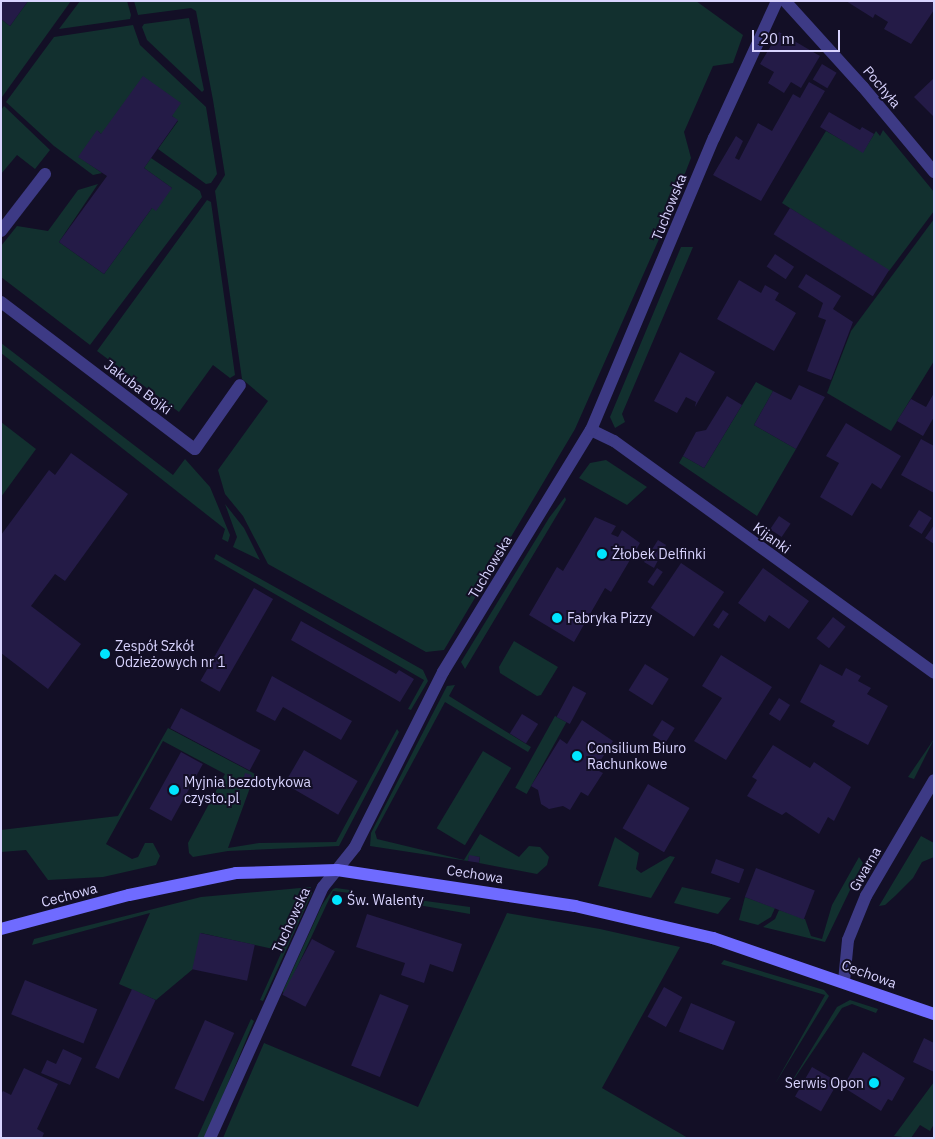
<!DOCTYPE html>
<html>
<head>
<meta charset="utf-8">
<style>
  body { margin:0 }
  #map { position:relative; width:935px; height:1139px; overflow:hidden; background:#130f26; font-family:"IBM Plex Sans",sans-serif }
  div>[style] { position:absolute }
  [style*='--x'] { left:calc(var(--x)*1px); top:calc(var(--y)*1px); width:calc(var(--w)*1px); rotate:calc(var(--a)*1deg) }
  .green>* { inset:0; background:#12302f; transform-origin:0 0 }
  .building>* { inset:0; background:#241b47; transform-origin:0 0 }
  .street>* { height:12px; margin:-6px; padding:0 6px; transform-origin:6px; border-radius:6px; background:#3d3a85 }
  .secondary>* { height:12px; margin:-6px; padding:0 6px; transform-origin:6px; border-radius:6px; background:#6f6bff }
  .dots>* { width:14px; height:14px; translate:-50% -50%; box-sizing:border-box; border:2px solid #130f26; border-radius:50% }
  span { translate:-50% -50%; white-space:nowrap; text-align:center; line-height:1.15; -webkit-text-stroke:4px #130f26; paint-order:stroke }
  .street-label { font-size:14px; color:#d9d4ff }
  .poi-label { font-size:14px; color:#d9d4ff }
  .left { translate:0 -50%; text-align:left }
  .right { translate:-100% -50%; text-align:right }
  .frame { position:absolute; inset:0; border:2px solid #d9d4ff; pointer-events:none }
  .scale { position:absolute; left:752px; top:30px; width:88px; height:22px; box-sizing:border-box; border:2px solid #d9d4ff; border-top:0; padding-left:6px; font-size:15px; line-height:18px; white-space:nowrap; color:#d9d4ff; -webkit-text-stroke:4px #130f26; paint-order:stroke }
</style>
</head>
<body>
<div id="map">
  <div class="green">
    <i style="clip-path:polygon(28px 1px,71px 1px,2px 97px,1px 19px,10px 26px)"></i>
    <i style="clip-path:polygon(80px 1px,127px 1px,131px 15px,130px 19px,59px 29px)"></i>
    <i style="clip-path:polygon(134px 1px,696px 1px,743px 35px,733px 63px,713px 66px,684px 132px,691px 158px,663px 230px,575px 429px,444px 650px,426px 652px,268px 564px,243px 516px,225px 494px,218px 470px,268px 401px,242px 379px,215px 191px,225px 175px,213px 100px,196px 11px,191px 8px,138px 15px)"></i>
    <i style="clip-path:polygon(189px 18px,204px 90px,202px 92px,147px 40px,142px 27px,144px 24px)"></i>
    <i style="clip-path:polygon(133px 25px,140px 45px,206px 107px,217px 174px,211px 183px,206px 184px,158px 149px,178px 121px,172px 116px,101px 134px,98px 131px,79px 157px,102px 173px,93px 175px,54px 146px,6px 102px,54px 37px)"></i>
    <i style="clip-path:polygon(4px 106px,50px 150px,35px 169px,17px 155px,1px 174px,1px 110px)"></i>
    <i style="clip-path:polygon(883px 130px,934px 192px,934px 211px,889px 271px,782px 203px,826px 131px,863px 152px,876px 131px,880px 136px)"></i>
    <i style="clip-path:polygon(151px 158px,200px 191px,202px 197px,90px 345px,1px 277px,1px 246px,17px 226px,48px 231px,78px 190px,98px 184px,59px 242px,104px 274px,152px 208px,172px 188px,144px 168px)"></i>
    <i style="clip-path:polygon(207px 200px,211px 202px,235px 375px,230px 378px,213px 365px,179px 412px,97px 351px)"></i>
    <i style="clip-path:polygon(934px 219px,934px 361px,891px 431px,827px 393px,851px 331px)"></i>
    <i style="clip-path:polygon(681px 247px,693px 247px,622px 414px,625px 422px,615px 428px,610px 417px)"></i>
    <i style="clip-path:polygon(1px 343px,173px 475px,185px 459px,210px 487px,230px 535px,228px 542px,222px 539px,225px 529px,1px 353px)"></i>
    <i style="clip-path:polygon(756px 382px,773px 391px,754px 425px,796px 449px,757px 516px,679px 463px,683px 456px,704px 468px)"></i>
    <i style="clip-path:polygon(1px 422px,36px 449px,1px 497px)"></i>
    <i style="clip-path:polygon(606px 460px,647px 487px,627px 505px,579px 478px,590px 463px)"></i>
    <i style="clip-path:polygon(565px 497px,566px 500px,465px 669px,461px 662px,549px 518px)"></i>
    <i style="clip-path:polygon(225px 504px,244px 528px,260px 560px,233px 547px,237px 537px)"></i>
    <i style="clip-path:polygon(216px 554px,423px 670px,428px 681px,411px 710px,408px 709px,424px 680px,214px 559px)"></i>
    <i style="clip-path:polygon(514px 641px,558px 667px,541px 695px,537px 696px,500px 673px,499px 667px)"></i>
    <i style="clip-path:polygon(455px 685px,449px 696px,531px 747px,528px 752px,445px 702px,375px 832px,377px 839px,464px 860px,480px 834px,519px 857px,529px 846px,540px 847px,549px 857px,547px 865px,537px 874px,479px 863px,480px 857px,469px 856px,468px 861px,370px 846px,371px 833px,447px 686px)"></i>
    <i style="left:555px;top:716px;width:13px;height:82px;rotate:29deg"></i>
    <i style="clip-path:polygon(168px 728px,255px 774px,228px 848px,259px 843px,336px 842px,397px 729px,399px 732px,339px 846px,228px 851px,193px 857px,189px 853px,188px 843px,225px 774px,163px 741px,106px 844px,132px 859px,138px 857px,145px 843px,153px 843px,160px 856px,156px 865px,103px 877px,48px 880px,26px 850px,1px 852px,1px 830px,118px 816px)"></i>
    <i style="clip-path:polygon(934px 739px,914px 779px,908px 777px)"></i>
    <i style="left:483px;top:751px;width:33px;height:90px;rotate:31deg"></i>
    <i style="clip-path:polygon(921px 836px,934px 843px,934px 857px,922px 862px,913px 878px,895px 896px,885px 905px,879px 906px)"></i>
    <i style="clip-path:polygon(615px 837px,639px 853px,636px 869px,641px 873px,670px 856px,675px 857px,651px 898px,598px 886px)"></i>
    <i style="clip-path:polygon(859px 857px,863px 863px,825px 942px,763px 927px,775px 919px,779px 910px,805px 919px,811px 936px,822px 939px,832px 905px)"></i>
    <i style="clip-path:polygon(311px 887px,312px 893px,263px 1001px,260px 1000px,282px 951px,201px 933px,193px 969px,156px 1000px,119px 984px,150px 913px,32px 945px,34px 939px,201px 897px)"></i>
    <i style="clip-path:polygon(682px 887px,731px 898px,718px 914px,674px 903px)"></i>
    <i style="clip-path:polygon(336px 888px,350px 890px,350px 893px,333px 891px,284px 995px,283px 991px,322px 905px,333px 889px)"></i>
    <i style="clip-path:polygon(374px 894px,470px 907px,470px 914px,372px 897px)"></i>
    <i style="clip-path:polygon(745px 897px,775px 908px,771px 917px,758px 925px,739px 920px)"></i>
    <i style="clip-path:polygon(507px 913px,600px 929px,680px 947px,602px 1088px,688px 1138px,223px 1138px,264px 1043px,418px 1107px)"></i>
    <i style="clip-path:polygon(724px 960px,824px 990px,829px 996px,775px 1084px,825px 995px,721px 964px)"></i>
    <i style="clip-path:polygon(850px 1000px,878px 1009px,876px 1013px,852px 1004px,842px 1008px,786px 1091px,837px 1007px)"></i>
    <i style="clip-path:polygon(251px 1019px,254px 1021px,205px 1138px,197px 1138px)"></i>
    <i style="clip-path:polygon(934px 1082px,934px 1124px,930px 1131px,920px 1125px,911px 1138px,894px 1136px)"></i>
  </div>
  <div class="building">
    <i style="clip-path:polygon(1px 1px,28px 1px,10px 26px,1px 19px)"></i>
    <i style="clip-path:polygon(846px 1px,934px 1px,934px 10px,911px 44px,884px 29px,888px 22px,875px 14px,873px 18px)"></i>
    <i style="clip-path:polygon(779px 32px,820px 56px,801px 88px,791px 82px,784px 93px,768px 83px,774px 72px,760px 64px)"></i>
    <i style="left:822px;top:64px;width:17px;height:18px;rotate:31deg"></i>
    <i style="clip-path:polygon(143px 76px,181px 103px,172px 116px,178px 120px,144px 168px,172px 188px,156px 211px,152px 208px,104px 274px,59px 242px,107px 176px,78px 157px,97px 130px,101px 134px)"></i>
    <i style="clip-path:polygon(934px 78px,934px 117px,914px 97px)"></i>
    <i style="clip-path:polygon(809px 82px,825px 91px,761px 201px,713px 175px,736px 136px,743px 141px,735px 158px,739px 160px,758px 123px,772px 131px,793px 94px,800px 98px)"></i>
    <i style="clip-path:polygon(829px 112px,860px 130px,862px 127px,874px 134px,863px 153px,820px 127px)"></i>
    <i style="left:790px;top:208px;width:117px;height:31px;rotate:32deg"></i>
    <i style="left:775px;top:254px;width:23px;height:15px;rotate:34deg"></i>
    <i style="clip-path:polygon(806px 274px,841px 296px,833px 309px,853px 322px,831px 380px,807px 371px,826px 320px,818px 317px,823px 303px,798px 287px)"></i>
    <i style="clip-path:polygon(739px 280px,761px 293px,765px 285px,779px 293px,775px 300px,796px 313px,774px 351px,717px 319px)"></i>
    <i style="clip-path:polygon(680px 352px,715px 372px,695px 407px,696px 402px,686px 397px,677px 413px,654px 401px)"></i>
    <i style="clip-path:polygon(799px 385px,825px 397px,796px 449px,754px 425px,773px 391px,791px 400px)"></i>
    <i style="clip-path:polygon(934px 393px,934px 417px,923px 436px,897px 421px,911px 399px,926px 407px)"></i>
    <i style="clip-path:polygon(727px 396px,742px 405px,704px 468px,683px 456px,696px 432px,706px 430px)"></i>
    <i style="clip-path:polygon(846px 423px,901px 456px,881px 489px,872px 483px,852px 516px,820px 497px,839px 463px,826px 456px)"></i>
    <i style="clip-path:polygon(921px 439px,934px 446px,934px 493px,901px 475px)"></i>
    <i style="clip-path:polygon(71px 453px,128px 494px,65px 581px,55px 574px,31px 606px,81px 644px,48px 689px,1px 653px,1px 535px,49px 470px,55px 475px)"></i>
    <i style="left:919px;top:510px;width:15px;height:19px;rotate:32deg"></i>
    <i style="left:779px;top:516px;width:14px;height:16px;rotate:34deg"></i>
    <i style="clip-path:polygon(595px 517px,616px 526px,611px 534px,618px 537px,622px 530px,640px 543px,611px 592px,605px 588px,574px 642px,529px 615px,557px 567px,563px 571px)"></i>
    <i style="clip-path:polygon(934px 525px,934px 544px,925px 538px)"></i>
    <i style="clip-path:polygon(658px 540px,666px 545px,654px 568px,644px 562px)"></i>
    <i style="left:681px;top:563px;width:52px;height:54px;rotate:34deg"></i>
    <i style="left:657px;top:568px;width:7px;height:17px;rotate:34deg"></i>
    <i style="clip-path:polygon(763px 568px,809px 601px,789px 629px,769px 615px,765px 622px,738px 603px)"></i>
    <i style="left:254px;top:588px;width:22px;height:107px;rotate:30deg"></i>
    <i style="left:723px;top:610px;width:7px;height:18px;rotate:34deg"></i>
    <i style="left:833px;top:617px;width:16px;height:27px;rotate:38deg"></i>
    <i style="clip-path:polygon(301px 621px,396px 674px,399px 670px,414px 679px,400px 702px,291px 640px)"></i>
    <i style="clip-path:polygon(721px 655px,772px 687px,726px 760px,694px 741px,722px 698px,702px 686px)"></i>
    <i style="left:645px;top:664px;width:28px;height:31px;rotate:32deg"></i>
    <i style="clip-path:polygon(820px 664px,842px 676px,846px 668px,861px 676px,858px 681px,871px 688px,867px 694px,888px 706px,868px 745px,832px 726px,835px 721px,800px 702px)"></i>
    <i style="clip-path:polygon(272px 676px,352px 721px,341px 740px,283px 707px,275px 721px,256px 711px)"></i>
    <i style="left:573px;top:686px;width:15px;height:35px;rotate:28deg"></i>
    <i style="left:779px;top:698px;width:13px;height:19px;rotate:32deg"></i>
    <i style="left:181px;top:708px;width:90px;height:23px;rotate:28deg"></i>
    <i style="left:522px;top:714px;width:19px;height:23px;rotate:32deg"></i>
    <i style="clip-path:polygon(582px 720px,613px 741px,595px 769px,603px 773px,588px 796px,581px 792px,570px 810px,563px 806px,549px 809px,541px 804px,538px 790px,531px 786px,560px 739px,567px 744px)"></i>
    <i style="left:662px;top:720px;width:15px;height:18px;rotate:32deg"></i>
    <i style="clip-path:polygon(773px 745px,810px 768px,814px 762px,851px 787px,834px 821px,828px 817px,819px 834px,786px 812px,782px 815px,747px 796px,757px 780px,752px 777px)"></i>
    <i style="left:304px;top:750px;width:62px;height:39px;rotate:30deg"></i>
    <i style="left:181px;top:752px;width:25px;height:65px;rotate:29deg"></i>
    <i style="left:245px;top:773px;width:7px;height:15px;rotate:16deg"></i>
    <i style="left:648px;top:784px;width:48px;height:51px;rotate:30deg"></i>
    <i style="left:469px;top:855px;width:11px;height:6px;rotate:10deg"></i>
    <i style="left:716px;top:859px;width:30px;height:15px;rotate:20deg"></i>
    <i style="left:756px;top:868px;width:63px;height:31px;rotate:21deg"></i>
    <i style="clip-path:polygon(367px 914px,462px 944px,453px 972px,430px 964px,424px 983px,401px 975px,405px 963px,356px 947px)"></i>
    <i style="left:200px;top:933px;width:56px;height:37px;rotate:12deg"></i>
    <i style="left:312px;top:939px;width:26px;height:63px;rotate:28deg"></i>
    <i style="left:25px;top:980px;width:78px;height:37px;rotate:22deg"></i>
    <i style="left:664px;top:987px;width:21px;height:34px;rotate:29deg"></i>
    <i style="left:132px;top:989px;width:26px;height:87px;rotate:25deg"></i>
    <i style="left:380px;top:994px;width:31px;height:77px;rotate:22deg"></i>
    <i style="left:691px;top:1003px;width:48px;height:31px;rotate:23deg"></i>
    <i style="left:205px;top:1020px;width:32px;height:75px;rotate:24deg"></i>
    <i style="clip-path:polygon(924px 1038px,934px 1043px,934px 1072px,913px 1062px)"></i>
    <i style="clip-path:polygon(63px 1049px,82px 1058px,70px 1085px,41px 1073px,47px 1060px,56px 1064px)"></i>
    <i style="clip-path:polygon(863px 1052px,905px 1078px,892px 1101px,888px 1099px,881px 1111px,843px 1087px)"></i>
    <i style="left:812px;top:1067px;width:30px;height:34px;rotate:30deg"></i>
    <i style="clip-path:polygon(24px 1068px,58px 1084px,37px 1129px,44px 1133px,42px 1138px,1px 1138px,1px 1094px,3px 1091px,11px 1095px)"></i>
  </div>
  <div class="street">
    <i style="--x:785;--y:1;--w:116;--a:47.8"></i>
    <i style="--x:863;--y:87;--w:111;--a:50.1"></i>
    <i style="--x:1;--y:231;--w:72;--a:-52.3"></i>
    <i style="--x:1;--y:302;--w:243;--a:37.2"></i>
    <i style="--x:195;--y:449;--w:78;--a:-54.9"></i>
    <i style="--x:591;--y:430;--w:25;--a:26"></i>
    <i style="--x:614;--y:441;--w:395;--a:35.9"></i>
    <i style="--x:844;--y:981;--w:41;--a:-84.4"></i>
    <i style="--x:848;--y:940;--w:48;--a:-67.8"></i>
    <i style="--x:866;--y:896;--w:134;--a:-59.6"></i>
    <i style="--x:210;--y:1138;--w:275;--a:-65.8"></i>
    <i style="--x:323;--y:887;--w:51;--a:-51.3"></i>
    <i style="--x:355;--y:847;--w:196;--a:-63.3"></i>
    <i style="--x:443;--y:672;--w:284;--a:-58.6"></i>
    <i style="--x:591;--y:430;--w:317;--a:-67.2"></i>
    <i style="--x:714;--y:138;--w:151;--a:-65.3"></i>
  </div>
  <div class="secondary">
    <i style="--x:1;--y:929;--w:132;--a:-14.9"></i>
    <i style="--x:129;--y:895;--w:109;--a:-11.6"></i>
    <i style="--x:236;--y:873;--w:101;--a:-1.7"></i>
    <i style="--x:337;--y:870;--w:241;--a:8.6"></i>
    <i style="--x:575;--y:906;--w:142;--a:13.1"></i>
    <i style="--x:713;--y:938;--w:234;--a:19"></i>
  </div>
  <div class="dots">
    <i style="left:602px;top:554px;background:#00e5ff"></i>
    <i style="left:557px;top:618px;background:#00e5ff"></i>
    <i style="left:105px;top:654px;background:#00e5ff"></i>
    <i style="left:577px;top:756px;background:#00e5ff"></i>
    <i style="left:174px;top:790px;background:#00e5ff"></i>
    <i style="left:337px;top:900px;background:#00e5ff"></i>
    <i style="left:874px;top:1083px;background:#00e5ff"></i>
  </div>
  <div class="street-label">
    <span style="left:882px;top:87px;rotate:50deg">Pochyła</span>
    <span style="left:669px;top:207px;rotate:-68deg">Tuchowska</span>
    <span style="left:138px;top:387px;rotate:37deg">Jakuba Bojki</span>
    <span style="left:772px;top:538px;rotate:36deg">Kijanki</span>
    <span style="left:490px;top:567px;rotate:-59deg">Tuchowska</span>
    <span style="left:865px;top:869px;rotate:-60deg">Gwarna</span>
    <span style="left:475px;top:874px;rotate:9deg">Cechowa</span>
    <span style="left:69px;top:895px;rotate:-15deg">Cechowa</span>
    <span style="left:291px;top:920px;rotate:-65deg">Tuchowska</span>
    <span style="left:869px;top:974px;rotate:20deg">Cechowa</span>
  </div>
  <div class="poi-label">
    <span class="left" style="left:612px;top:554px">Żłobek Delfinki</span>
    <span class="left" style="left:567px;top:618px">Fabryka Pizzy</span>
    <span class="left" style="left:115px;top:654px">Zespół Szkół<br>Odzieżowych nr 1</span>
    <span class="left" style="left:587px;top:756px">Consilium Biuro<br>Rachunkowe</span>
    <span class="left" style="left:184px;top:790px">Myjnia bezdotykowa<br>czysto.pl</span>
    <span class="left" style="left:347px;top:900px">Św. Walenty</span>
    <span class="right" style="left:864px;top:1083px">Serwis Opon</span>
  </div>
  <div class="frame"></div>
  <div class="scale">20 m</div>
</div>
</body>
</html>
